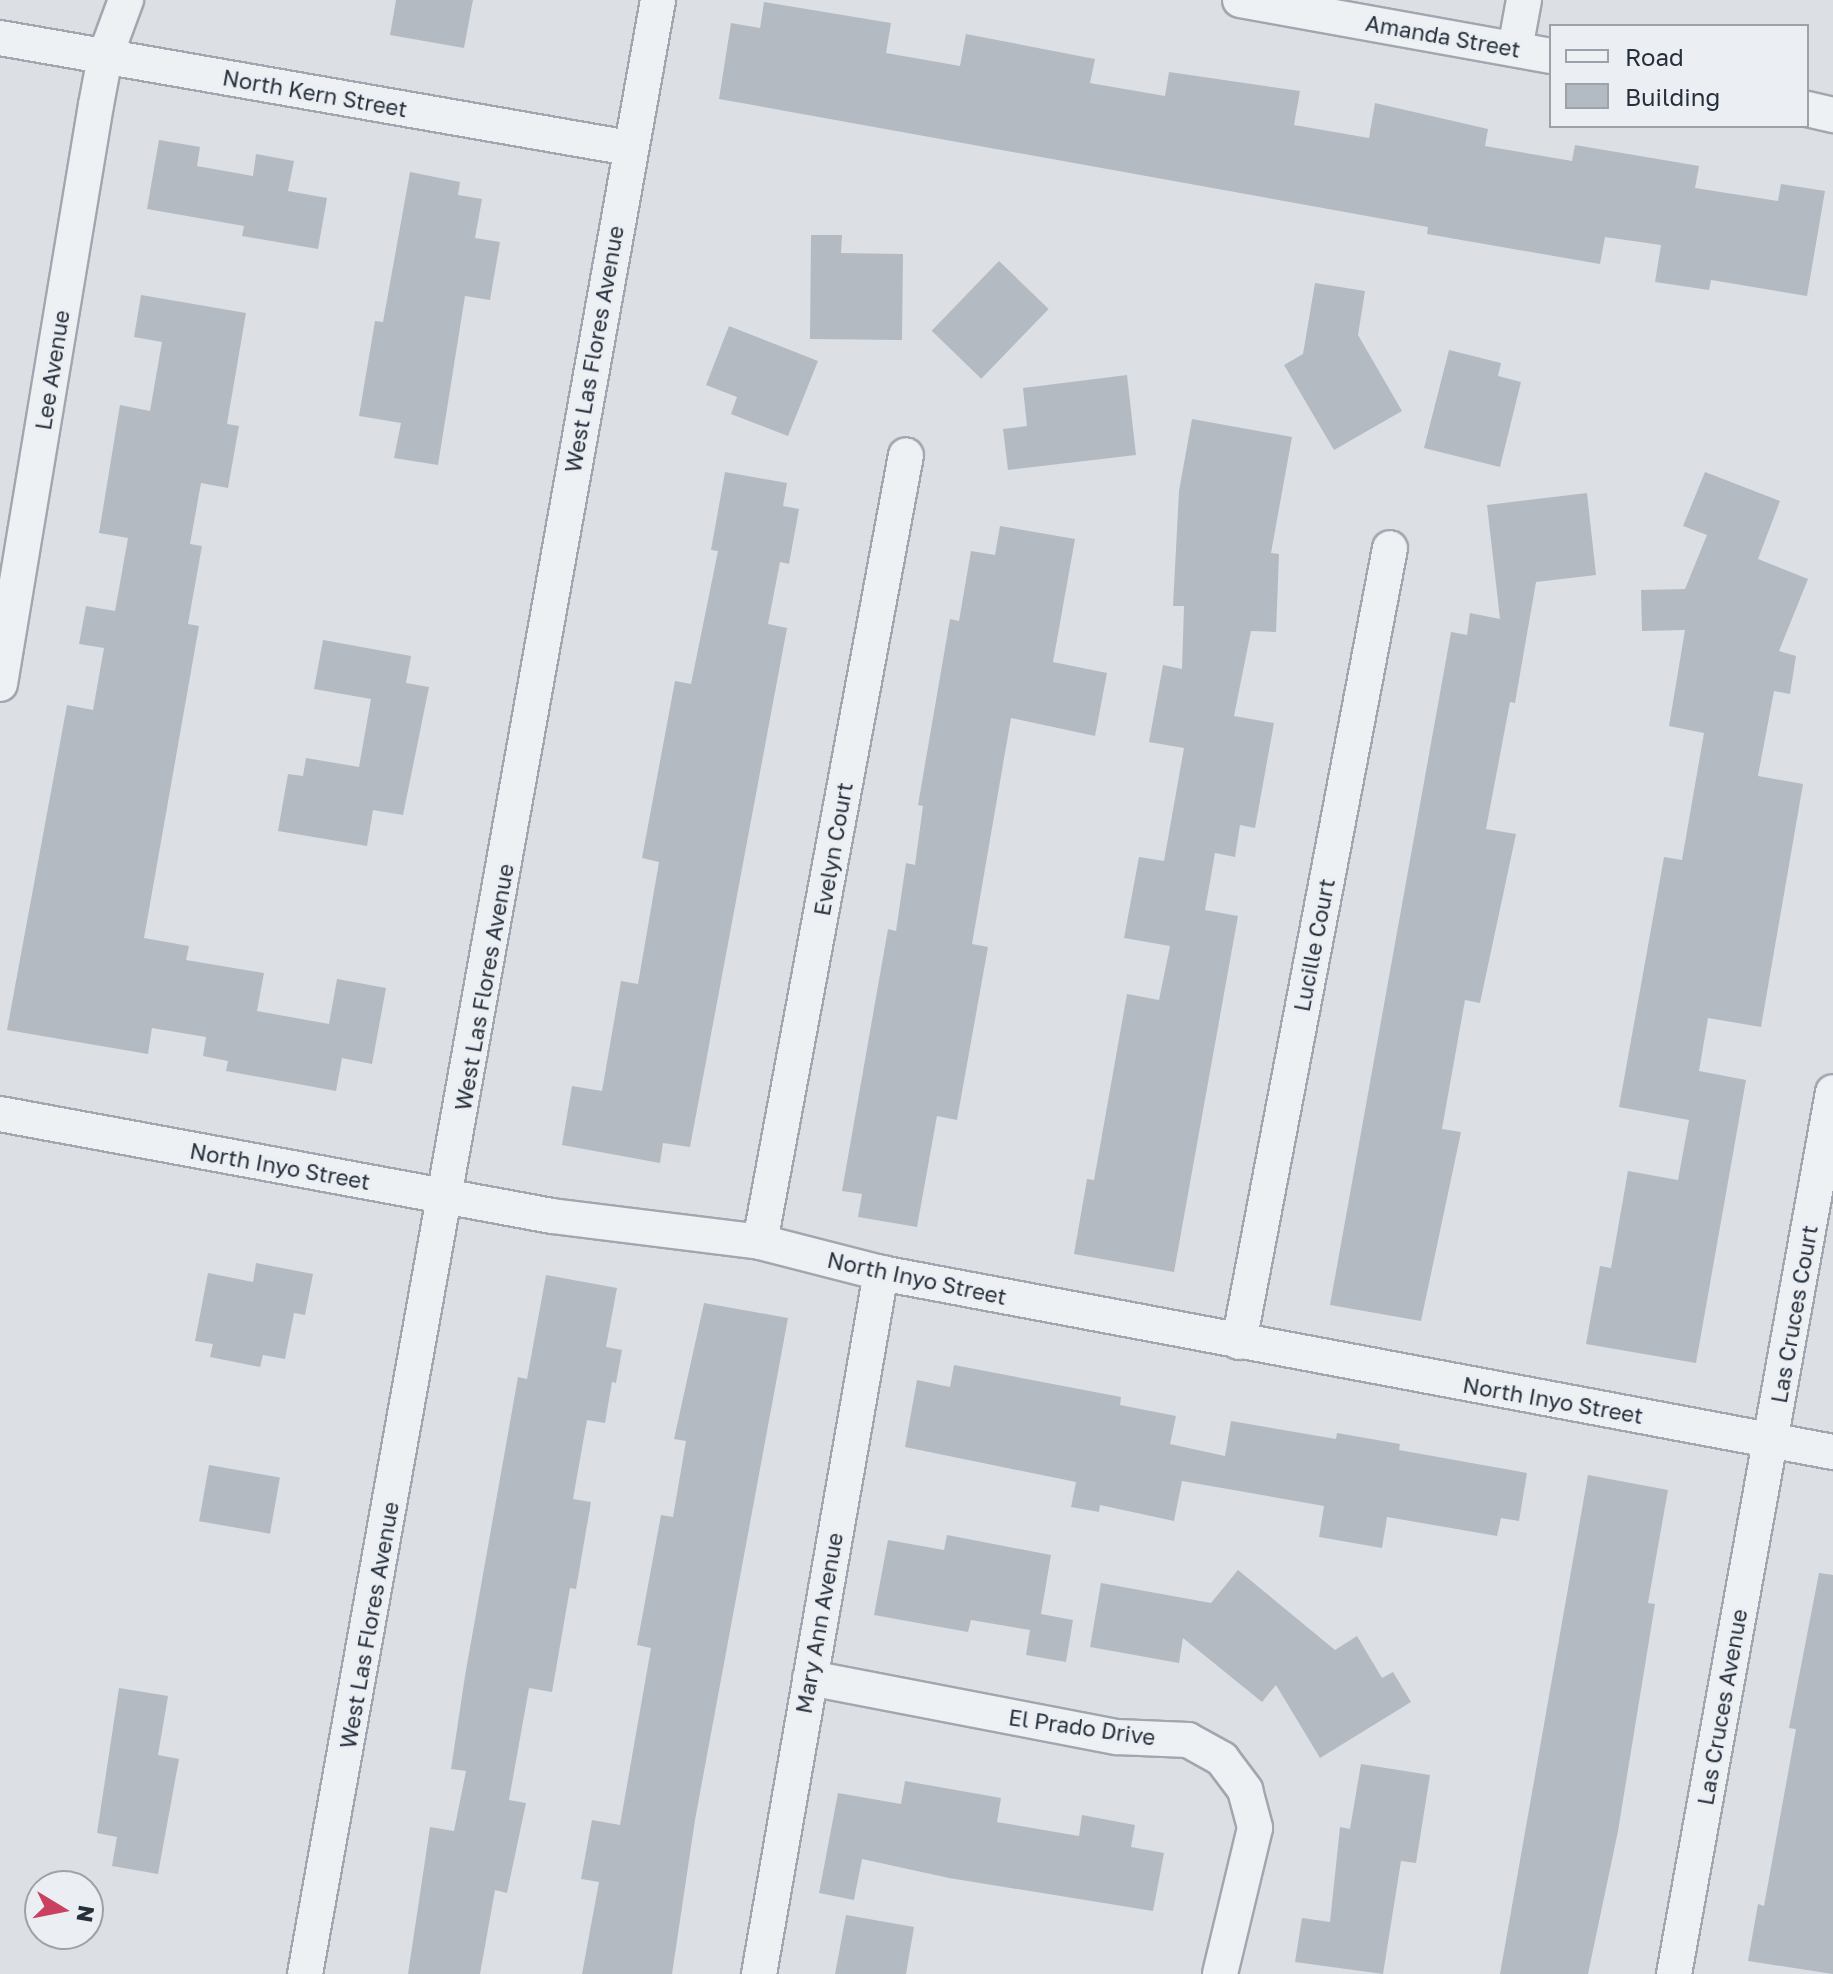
<!DOCTYPE html>
<html>
<head>
<meta charset="utf-8">
<style>
  body { margin:0 }
  #map { position:relative; width:1833px; height:1974px; overflow:hidden; background:#dce0e5; font-family:"Golos Text",sans-serif }
  div>[style] { position:absolute }
  [style*='--x'] { left:calc(var(--x)*1px); top:calc(var(--y)*1px); width:calc(var(--w)*1px); rotate:calc(var(--a)*1deg) }
  .building>* { inset:0; background:#b3bac2; transform-origin:0 0 }
  .roads { filter:drop-shadow(2px 0 #a2a7af) drop-shadow(-2px 0 #a2a7af) drop-shadow(0 2px #a2a7af) drop-shadow(0 -2px #a2a7af) }
  .minor>* { height:34px; margin:-17px; padding:0 17px; transform-origin:17px; border-radius:17px; background:#eef1f4 }
  span { translate:-50% -50%; white-space:nowrap; text-align:center; line-height:1.15; -webkit-text-stroke:6px #ebeff3; paint-order:stroke }
  .street-label { font-size:22px; color:#262f3b }
  .legend { position:absolute; left:1549px; top:24px; width:260px; height:104px; box-sizing:border-box; background:#ebeff3; border:2px solid #9ca2a9; margin:0; padding:10px 14px; list-style:none; font-size:24px; color:#262f3b }
  .legend li { display:flex; align-items:center; gap:16px; height:40px }
  .legend b { width:40px; border:2px solid #9ca2a9 }
  .north { position:absolute; left:24px; top:1870px; width:80px; height:80px; box-sizing:border-box; background:#ebeff3; border:2px solid #9ca2a9; border-radius:50%; rotate:100deg; font-size:22px; font-weight:700; line-height:32px; text-align:center; color:#262f3b }
  .north::after { content:''; display:block; margin:auto; width:28px; height:36px; background:#ca4160; clip-path:polygon(50% 0,100% 100%,50% 72%,0 100%) }
</style>
</head>
<body>
<div id="map">
  <div class="building">
    <i style="clip-path:polygon(396px 0,473px 0,464px 48px,390px 35px)"></i>
    <i style="clip-path:polygon(764px 2px,891px 23px,886px 53px,960px 66px,966px 34px,1095px 59px,1090px 83px,1165px 96px,1169px 72px,1300px 91px,1294px 125px,1369px 138px,1375px 103px,1488px 129px,1485px 146px,1572px 161px,1575px 145px,1699px 166px,1695px 188px,1778px 201px,1781px 184px,1825px 191px,1807px 296px,1711px 280px,1709px 290px,1655px 282px,1661px 245px,1605px 237px,1600px 264px,1427px 234px,1428px 227px,719px 99px,731px 23px,760px 28px)"></i>
    <i style="clip-path:polygon(159px 140px,200px 147px,197px 166px,253px 176px,256px 154px,294px 161px,288px 191px,327px 198px,318px 249px,242px 236px,244px 226px,147px 209px)"></i>
    <i style="clip-path:polygon(410px 172px,460px 182px,458px 195px,482px 199px,475px 238px,500px 242px,490px 300px,465px 296px,438px 465px,394px 458px,401px 423px,359px 416px,375px 321px,383px 322px)"></i>
    <i style="clip-path:polygon(811px 235px,842px 235px,841px 253px,903px 254px,902px 340px,810px 339px)"></i>
    <i style="left:999px;top:261px;width:69px;height:97px;rotate:44deg"></i>
    <i style="clip-path:polygon(1315px 283px,1365px 291px,1358px 335px,1402px 411px,1334px 450px,1284px 365px,1303px 354px)"></i>
    <i style="clip-path:polygon(141px 295px,246px 313px,227px 424px,239px 426px,228px 488px,201px 483px,190px 544px,202px 546px,188px 624px,199px 626px,144px 938px,189px 946px,186px 960px,264px 973px,257px 1011px,329px 1024px,337px 979px,386px 988px,372px 1064px,342px 1058px,336px 1091px,226px 1071px,228px 1061px,203px 1056px,206px 1037px,152px 1028px,148px 1054px,7px 1030px,67px 705px,93px 710px,104px 648px,79px 644px,86px 606px,115px 611px,128px 538px,99px 533px,120px 405px,150px 411px,162px 342px,134px 337px)"></i>
    <i style="clip-path:polygon(729px 326px,818px 361px,788px 436px,731px 414px,737px 397px,706px 385px)"></i>
    <i style="clip-path:polygon(1449px 350px,1501px 363px,1498px 376px,1521px 382px,1500px 467px,1424px 448px)"></i>
    <i style="clip-path:polygon(1127px 375px,1136px 455px,1008px 470px,1003px 429px,1027px 426px,1023px 388px)"></i>
    <i style="clip-path:polygon(1192px 419px,1292px 437px,1271px 553px,1279px 554px,1276px 632px,1251px 631px,1234px 716px,1274px 723px,1255px 828px,1240px 825px,1235px 857px,1215px 853px,1205px 910px,1238px 916px,1174px 1272px,1074px 1254px,1087px 1179px,1094px 1180px,1127px 994px,1159px 1000px,1170px 946px,1124px 938px,1139px 857px,1164px 861px,1184px 748px,1149px 742px,1163px 665px,1182px 669px,1184px 606px,1173px 606px,1179px 491px)"></i>
    <i style="clip-path:polygon(725px 472px,787px 483px,783px 506px,799px 509px,789px 564px,780px 562px,768px 624px,787px 628px,690px 1147px,663px 1143px,660px 1163px,562px 1145px,572px 1086px,602px 1091px,621px 981px,638px 984px,659px 862px,642px 858px,675px 681px,691px 684px,718px 551px,711px 550px)"></i>
    <i style="clip-path:polygon(1705px 472px,1780px 501px,1758px 559px,1808px 579px,1779px 651px,1796px 656px,1790px 694px,1774px 691px,1758px 776px,1803px 784px,1761px 1027px,1708px 1018px,1699px 1071px,1746px 1080px,1696px 1363px,1586px 1344px,1600px 1266px,1611px 1268px,1628px 1171px,1678px 1180px,1689px 1120px,1619px 1107px,1664px 857px,1682px 860px,1704px 733px,1669px 726px,1685px 630px,1642px 631px,1641px 590px,1685px 589px,1707px 535px,1683px 526px)"></i>
    <i style="clip-path:polygon(1587px 493px,1596px 575px,1536px 582px,1515px 703px,1510px 702px,1486px 829px,1516px 834px,1480px 1003px,1465px 1000px,1442px 1129px,1461px 1132px,1421px 1321px,1330px 1305px,1451px 632px,1467px 635px,1470px 613px,1500px 619px,1487px 505px)"></i>
    <i style="clip-path:polygon(1000px 526px,1075px 539px,1053px 662px,1107px 673px,1095px 736px,1011px 718px,972px 944px,988px 947px,957px 1120px,937px 1116px,917px 1227px,858px 1217px,862px 1194px,842px 1191px,888px 929px,896px 931px,906px 863px,915px 865px,923px 806px,918px 805px,950px 619px,959px 621px,971px 551px,995px 555px)"></i>
    <i style="clip-path:polygon(323px 640px,411px 656px,406px 683px,429px 687px,403px 815px,373px 810px,367px 846px,278px 831px,288px 774px,303px 776px,306px 758px,359px 767px,371px 699px,314px 689px)"></i>
    <i style="clip-path:polygon(256px 1263px,313px 1274px,305px 1315px,294px 1313px,285px 1359px,263px 1355px,260px 1367px,210px 1357px,213px 1344px,195px 1341px,208px 1273px,253px 1282px)"></i>
    <i style="clip-path:polygon(546px 1275px,617px 1288px,606px 1347px,622px 1350px,616px 1383px,612px 1382px,605px 1423px,587px 1420px,573px 1499px,591px 1502px,576px 1589px,570px 1588px,552px 1692px,529px 1688px,509px 1800px,526px 1803px,507px 1893px,495px 1890px,480px 1974px,408px 1974px,430px 1827px,454px 1831px,466px 1771px,451px 1769px,465px 1676px,518px 1377px,527px 1379px)"></i>
    <i style="clip-path:polygon(704px 1303px,788px 1318px,695px 1820px,672px 1974px,582px 1974px,599px 1882px,581px 1879px,592px 1820px,620px 1825px,651px 1648px,637px 1645px,661px 1515px,673px 1517px,686px 1441px,674px 1439px)"></i>
    <i style="clip-path:polygon(954px 1365px,1121px 1397px,1120px 1405px,1176px 1416px,1170px 1444px,1225px 1456px,1231px 1421px,1336px 1439px,1337px 1433px,1400px 1444px,1399px 1450px,1527px 1473px,1519px 1521px,1501px 1518px,1497px 1536px,1387px 1517px,1382px 1548px,1319px 1537px,1324px 1506px,1182px 1481px,1174px 1521px,1100px 1505px,1099px 1512px,1071px 1507px,1076px 1482px,905px 1447px,917px 1380px,950px 1387px)"></i>
    <i style="left:209px;top:1465px;width:72px;height:57px;rotate:10deg"></i>
    <i style="clip-path:polygon(1588px 1475px,1668px 1490px,1648px 1603px,1655px 1604px,1618px 1831px,1588px 1974px,1500px 1974px)"></i>
    <i style="clip-path:polygon(947px 1535px,1051px 1555px,1041px 1614px,1073px 1620px,1066px 1662px,1026px 1655px,1030px 1630px,971px 1620px,968px 1632px,874px 1615px,888px 1540px,944px 1550px)"></i>
    <i style="clip-path:polygon(1238px 1570px,1335px 1650px,1357px 1636px,1382px 1678px,1393px 1672px,1411px 1702px,1320px 1758px,1276px 1685px,1262px 1702px,1183px 1638px,1179px 1663px,1090px 1647px,1101px 1583px,1211px 1603px)"></i>
    <i style="clip-path:polygon(1819px 1573px,1833px 1575px,1833px 1974px,1748px 1961px,1758px 1904px,1764px 1906px,1796px 1729px,1789px 1728px)"></i>
    <i style="clip-path:polygon(119px 1688px,168px 1696px,158px 1755px,179px 1759px,158px 1874px,112px 1866px,117px 1837px,97px 1833px)"></i>
    <i style="clip-path:polygon(1361px 1764px,1430px 1775px,1416px 1863px,1401px 1861px,1383px 1974px,1295px 1962px,1302px 1918px,1330px 1922px,1340px 1827px,1350px 1829px)"></i>
    <i style="clip-path:polygon(905px 1781px,1001px 1798px,997px 1822px,1079px 1836px,1082px 1815px,1135px 1825px,1131px 1847px,1164px 1853px,1153px 1911px,949px 1878px,862px 1859px,854px 1900px,819px 1893px,838px 1793px,901px 1804px)"></i>
    <i style="clip-path:polygon(846px 1915px,914px 1927px,906px 1974px,835px 1974px)"></i>
  </div>
  <div class="roads">
    <div class="minor">
      <i style="--x:1240;--y:0;--w:316;--a:10.2"></i>
      <i style="--x:0;--y:38;--w:639;--a:9.92"></i>
      <i style="--x:1515;--y:49;--w:50;--a:-79.6"></i>
      <i style="--x:1807;--y:109;--w:27;--a:13"></i>
      <i style="--x:0;--y:684;--w:587;--a:-80.59"></i>
      <i style="--x:96;--y:105;--w:49;--a:-79.4"></i>
      <i style="--x:105;--y:57;--w:61;--a:-69.8"></i>
      <i style="--x:0;--y:1114;--w:561;--a:10.47"></i>
      <i style="--x:552;--y:1216;--w:210;--a:7.1"></i>
      <i style="--x:760;--y:1242;--w:125;--a:14.4"></i>
      <i style="--x:881;--y:1273;--w:969;--a:10.65"></i>
      <i style="--x:760;--y:1242;--w:800;--a:-79.49"></i>
      <i style="--x:1239;--y:1342;--w:808;--a:-79.23"></i>
      <i style="--x:810;--y:1678;--w:313;--a:10.9"></i>
      <i style="--x:1117;--y:1737;--w:71;--a:2.4"></i>
      <i style="--x:1188;--y:1740;--w:39;--a:29"></i>
      <i style="--x:1222;--y:1759;--w:39;--a:53"></i>
      <i style="--x:1245;--y:1790;--w:39;--a:75"></i>
      <i style="--x:1255;--y:1828;--w:150;--a:103.5"></i>
      <i style="--x:305;--y:1974;--w:2005;--a:-79.86"></i>
      <i style="--x:759;--y:1974;--w:712;--a:-80.13"></i>
      <i style="--x:1674;--y:1974;--w:896;--a:-79.78"></i>
    </div>
  </div>
  <div class="street-label">
    <span style="left:1443px;top:36px;rotate:10deg">Amanda Street</span>
    <span style="left:315px;top:93px;rotate:10deg">North Kern Street</span>
    <span style="left:594px;top:349px;rotate:-80deg">West Las Flores Avenue</span>
    <span style="left:52px;top:370px;rotate:-81deg">Lee Avenue</span>
    <span style="left:833px;top:849px;rotate:-80deg">Evelyn Court</span>
    <span style="left:1314px;top:945px;rotate:-79deg">Lucille Court</span>
    <span style="left:484px;top:987px;rotate:-80deg">West Las Flores Avenue</span>
    <span style="left:280px;top:1166px;rotate:10deg">North Inyo Street</span>
    <span style="left:917px;top:1278px;rotate:12deg">North Inyo Street</span>
    <span style="left:1794px;top:1314px;rotate:-80deg">Las Cruces Court</span>
    <span style="left:1553px;top:1400px;rotate:10deg">North Inyo Street</span>
    <span style="left:819px;top:1623px;rotate:-80deg">Mary Ann Avenue</span>
    <span style="left:369px;top:1625px;rotate:-80deg">West Las Flores Avenue</span>
    <span style="left:1722px;top:1707px;rotate:-80deg">Las Cruces Avenue</span>
    <span style="left:1082px;top:1727px;rotate:8deg">El Prado Drive</span>
  </div>
  <ul class="legend">
  <li><b style="height:10px;background:#eef1f4"></b>Road</li>
  <li><b style="height:22px;background:#b3bac2"></b>Building</li>
  </ul>
  <div class="north">N</div>
</div>
</body>
</html>
